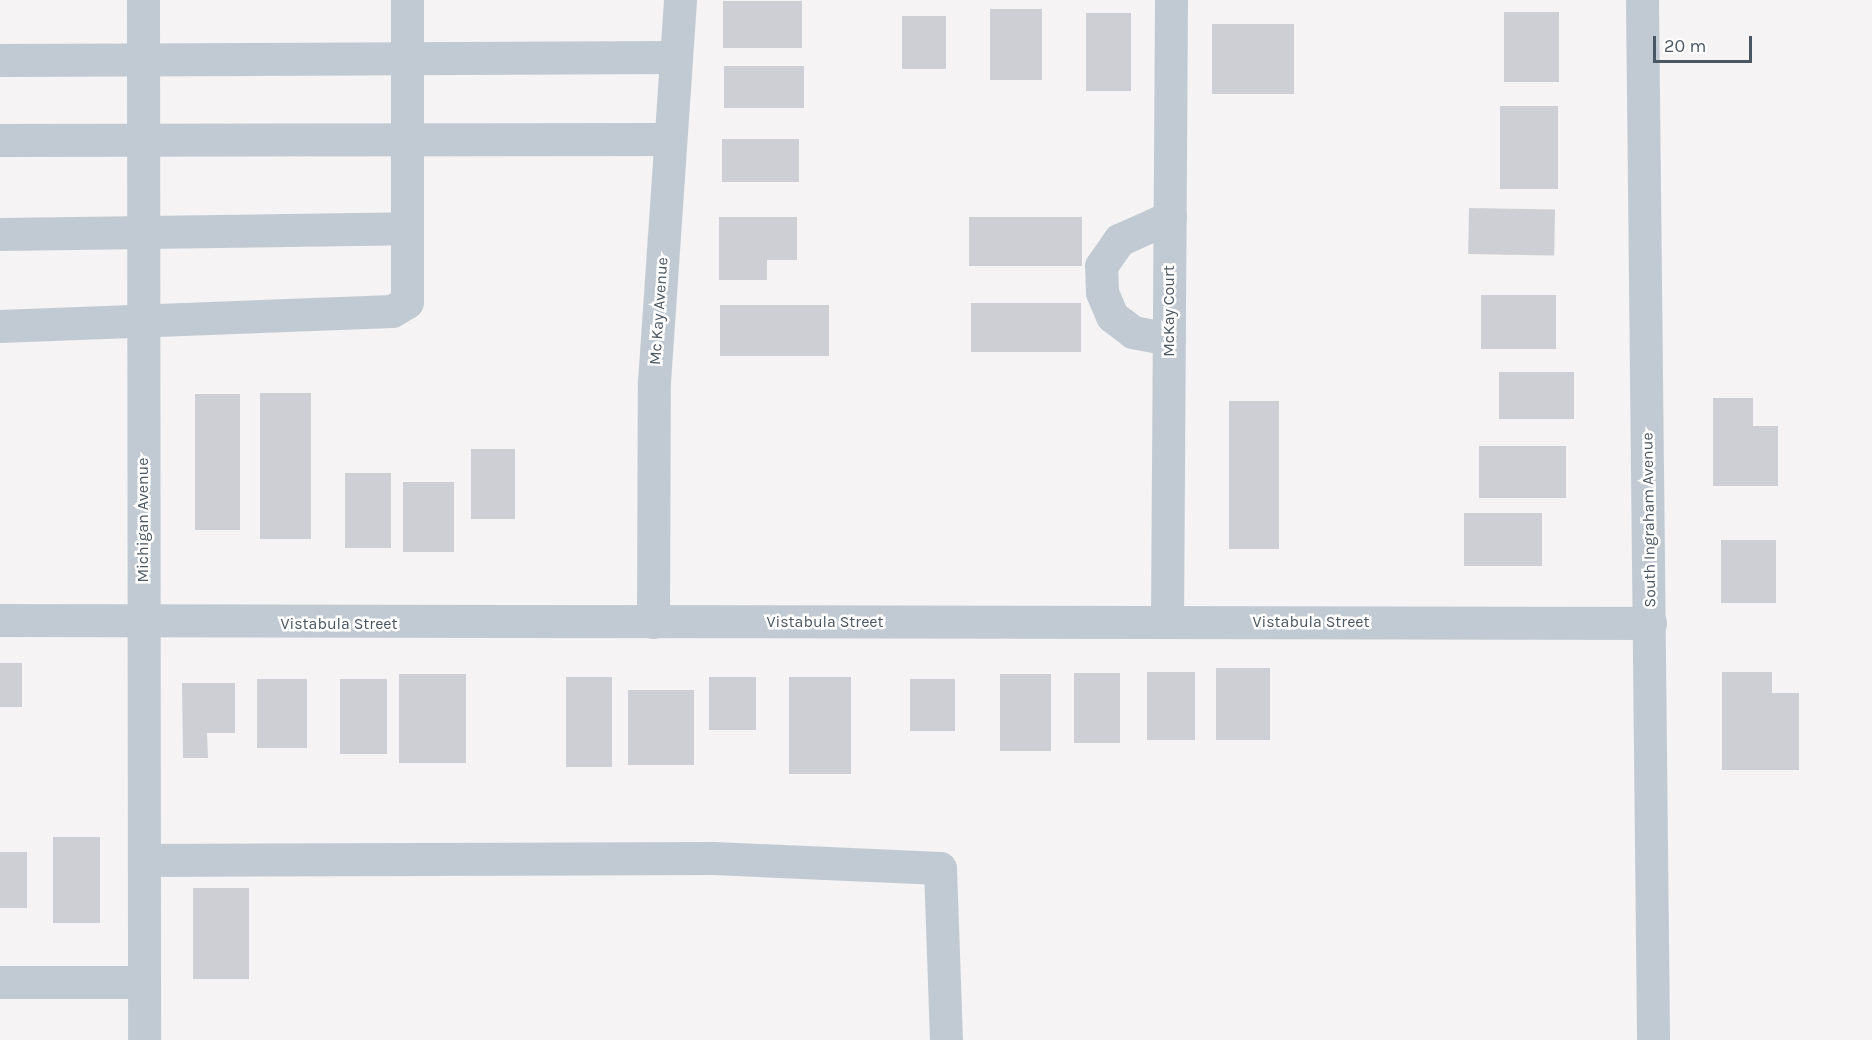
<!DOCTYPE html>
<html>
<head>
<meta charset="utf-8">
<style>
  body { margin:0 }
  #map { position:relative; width:1872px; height:1040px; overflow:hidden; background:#f5f3f3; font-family:Karla,sans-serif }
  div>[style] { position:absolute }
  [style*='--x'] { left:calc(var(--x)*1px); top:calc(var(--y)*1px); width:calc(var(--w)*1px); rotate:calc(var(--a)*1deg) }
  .building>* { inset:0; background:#cdcfd5; transform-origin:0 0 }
  .minor>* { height:33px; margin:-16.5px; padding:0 16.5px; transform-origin:16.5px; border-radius:16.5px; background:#c1cad2 }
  span { translate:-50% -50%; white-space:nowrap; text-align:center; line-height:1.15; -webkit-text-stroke:5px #fff; paint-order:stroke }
  .street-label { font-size:16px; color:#4a5661 }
  .scale { position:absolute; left:1653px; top:36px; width:99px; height:27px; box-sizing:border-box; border:3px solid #4a5661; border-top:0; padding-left:8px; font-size:18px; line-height:21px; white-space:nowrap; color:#4a5661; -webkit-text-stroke:4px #fff; paint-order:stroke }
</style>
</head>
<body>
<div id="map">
  <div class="building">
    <i style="left:723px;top:1px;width:79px;height:47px"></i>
    <i style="left:990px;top:9px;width:52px;height:71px"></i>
    <i style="left:1504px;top:12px;width:55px;height:70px"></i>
    <i style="left:1086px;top:13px;width:45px;height:78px"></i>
    <i style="left:902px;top:16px;width:44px;height:53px"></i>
    <i style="left:1212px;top:24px;width:82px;height:70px"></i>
    <i style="left:724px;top:66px;width:80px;height:42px"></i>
    <i style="left:1500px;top:106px;width:58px;height:83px"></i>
    <i style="left:722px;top:139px;width:77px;height:43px"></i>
    <i style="left:1469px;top:208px;width:86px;height:46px;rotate:1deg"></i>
    <i style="clip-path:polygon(719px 217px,797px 217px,797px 260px,767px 260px,767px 280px,719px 280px)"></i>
    <i style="left:969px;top:217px;width:113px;height:49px"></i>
    <i style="left:1481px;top:295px;width:75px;height:54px"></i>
    <i style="left:971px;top:303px;width:110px;height:49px"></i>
    <i style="left:720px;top:305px;width:109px;height:51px"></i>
    <i style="left:1499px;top:372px;width:75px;height:47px"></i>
    <i style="left:260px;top:393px;width:51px;height:146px"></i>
    <i style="left:195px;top:394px;width:45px;height:136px"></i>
    <i style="clip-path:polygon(1713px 398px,1753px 398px,1753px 426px,1778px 426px,1778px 486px,1713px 486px)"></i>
    <i style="left:1229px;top:401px;width:50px;height:148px"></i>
    <i style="left:1479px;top:446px;width:87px;height:52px"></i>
    <i style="left:471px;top:449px;width:44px;height:70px"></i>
    <i style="left:345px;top:473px;width:46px;height:75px"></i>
    <i style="left:403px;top:482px;width:51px;height:70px"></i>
    <i style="left:1464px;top:513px;width:78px;height:53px"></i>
    <i style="left:1721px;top:540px;width:55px;height:63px"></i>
    <i style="left:0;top:663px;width:22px;height:44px"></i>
    <i style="left:1216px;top:668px;width:54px;height:72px"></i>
    <i style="left:1147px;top:672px;width:48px;height:68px"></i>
    <i style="clip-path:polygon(1722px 672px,1772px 672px,1772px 693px,1799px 693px,1799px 770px,1722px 770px)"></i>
    <i style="left:1074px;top:673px;width:46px;height:70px"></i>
    <i style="left:399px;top:674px;width:67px;height:89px"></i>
    <i style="left:1000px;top:674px;width:51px;height:77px"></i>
    <i style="left:566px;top:677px;width:46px;height:90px"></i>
    <i style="left:709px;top:677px;width:47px;height:53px"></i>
    <i style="left:789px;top:677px;width:62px;height:97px"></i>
    <i style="left:257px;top:679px;width:50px;height:69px"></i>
    <i style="left:340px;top:679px;width:47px;height:75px"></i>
    <i style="left:910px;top:679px;width:45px;height:52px"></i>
    <i style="clip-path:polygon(182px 683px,235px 683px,235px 733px,207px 733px,208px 758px,183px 758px)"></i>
    <i style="left:628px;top:690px;width:66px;height:75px"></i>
    <i style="left:53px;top:837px;width:47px;height:86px"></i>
    <i style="left:0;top:852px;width:27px;height:56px"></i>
    <i style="left:193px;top:888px;width:56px;height:91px"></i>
  </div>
  <div class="minor">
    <i style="--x:143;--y:0;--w:1040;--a:89.94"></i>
    <i style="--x:1642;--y:0;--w:1040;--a:89.39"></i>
    <i style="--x:0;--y:60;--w:676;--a:-0.25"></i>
    <i style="--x:0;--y:140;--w:670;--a:-0.09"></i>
    <i style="--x:0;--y:234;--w:407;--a:-0.8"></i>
    <i style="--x:0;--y:326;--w:392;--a:-2.2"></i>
    <i style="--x:392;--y:311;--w:17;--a:-31"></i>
    <i style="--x:407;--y:302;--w:302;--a:-90"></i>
    <i style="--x:1169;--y:339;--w:37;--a:-169"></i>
    <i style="--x:1133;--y:332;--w:26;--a:-143"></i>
    <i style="--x:1112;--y:316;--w:26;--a:-113"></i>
    <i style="--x:1102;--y:292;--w:26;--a:-92"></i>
    <i style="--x:1101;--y:266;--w:32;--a:-55"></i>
    <i style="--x:1119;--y:240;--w:56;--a:-24.3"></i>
    <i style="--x:0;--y:620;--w:1650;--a:0.1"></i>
    <i style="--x:653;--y:622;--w:240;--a:-89.8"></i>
    <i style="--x:654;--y:382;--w:383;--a:-86.1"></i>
    <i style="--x:1167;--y:622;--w:622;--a:-89.63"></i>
    <i style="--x:146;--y:860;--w:567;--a:-0.2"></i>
    <i style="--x:713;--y:858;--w:227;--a:2.5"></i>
    <i style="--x:940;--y:868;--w:172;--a:88"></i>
    <i style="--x:0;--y:982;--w:143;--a:0"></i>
  </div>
  <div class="street-label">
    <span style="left:659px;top:311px;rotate:-86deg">Mc Kay Avenue</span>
    <span style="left:1169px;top:311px;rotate:-90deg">McKay Court</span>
    <span style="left:143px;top:520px;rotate:-90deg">Michigan Avenue</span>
    <span style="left:1649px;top:520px;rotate:-91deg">South Ingraham Avenue</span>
    <span style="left:825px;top:622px">Vistabula Street</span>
    <span style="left:1311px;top:622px">Vistabula Street</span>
    <span style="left:339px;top:624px">Vistabula Street</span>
  </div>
  <div class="scale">20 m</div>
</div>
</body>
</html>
